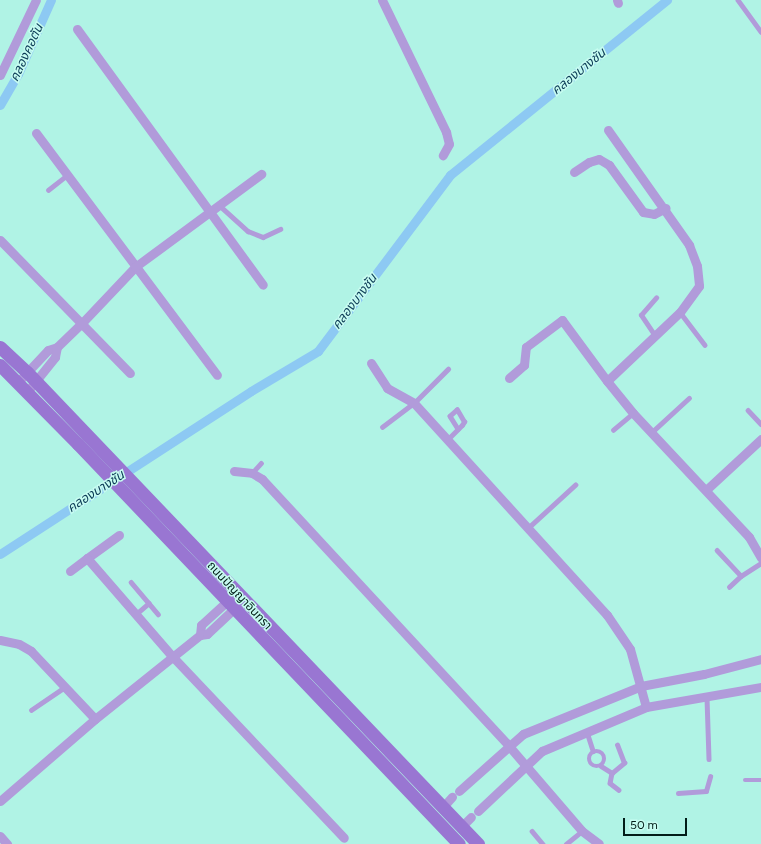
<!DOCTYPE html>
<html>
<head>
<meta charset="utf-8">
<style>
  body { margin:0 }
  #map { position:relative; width:761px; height:844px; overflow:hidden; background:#b0f3e5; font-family:Figtree,"Noto Sans Thai",sans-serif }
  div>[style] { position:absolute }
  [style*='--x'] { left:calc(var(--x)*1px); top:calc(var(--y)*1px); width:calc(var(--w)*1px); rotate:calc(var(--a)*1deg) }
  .canal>* { height:9px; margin:-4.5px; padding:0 4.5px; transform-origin:4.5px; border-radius:4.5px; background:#8dc9f3 }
  .service>* { height:4.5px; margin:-2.25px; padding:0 2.25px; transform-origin:2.25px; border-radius:2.25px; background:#b19bda }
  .service>.ring { margin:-2.25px; padding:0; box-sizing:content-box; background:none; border:4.5px solid #b19bda; border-radius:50% }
  .minor>* { height:9px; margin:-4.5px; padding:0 4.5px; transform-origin:4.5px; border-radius:4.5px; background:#b19bda }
  .secondary>* { height:13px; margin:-6.5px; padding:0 6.5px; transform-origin:6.5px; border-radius:6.5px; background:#9976d2 }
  span { translate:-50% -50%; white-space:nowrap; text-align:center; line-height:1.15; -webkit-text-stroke:3px #c8fdf1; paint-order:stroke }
  .street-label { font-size:12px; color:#021d18 }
  .water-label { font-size:13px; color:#0b3b56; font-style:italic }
  .scale { position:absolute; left:623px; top:818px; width:64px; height:18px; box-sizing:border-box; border:2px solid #021d18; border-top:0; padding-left:5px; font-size:12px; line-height:14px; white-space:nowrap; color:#021d18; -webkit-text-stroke:3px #c8fdf1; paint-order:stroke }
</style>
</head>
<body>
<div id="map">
  <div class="canal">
    <i style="--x:0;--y:105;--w:36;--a:-60"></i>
    <i style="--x:18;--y:74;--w:81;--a:-66"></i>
    <i style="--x:0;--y:554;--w:299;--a:-33"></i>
    <i style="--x:251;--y:391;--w:78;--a:-30.8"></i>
    <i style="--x:318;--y:351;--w:220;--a:-53.1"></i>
    <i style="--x:450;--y:175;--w:279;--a:-38.9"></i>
  </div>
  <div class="service">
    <i style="--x:738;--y:0;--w:39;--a:54"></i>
    <i style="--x:48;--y:190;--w:24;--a:-38"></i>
    <i style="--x:219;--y:205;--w:39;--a:42"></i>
    <i style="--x:248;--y:231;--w:16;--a:22"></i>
    <i style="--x:263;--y:237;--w:19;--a:-25"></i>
    <i style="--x:680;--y:312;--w:41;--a:52.9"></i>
    <i style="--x:655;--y:336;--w:25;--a:-124"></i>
    <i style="--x:641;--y:315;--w:23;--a:-49"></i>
    <i style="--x:748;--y:410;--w:19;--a:47"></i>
    <i style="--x:382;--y:427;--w:40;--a:-37"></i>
    <i style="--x:414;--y:403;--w:48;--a:-45"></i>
    <i style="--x:613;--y:430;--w:26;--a:-40"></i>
    <i style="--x:652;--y:432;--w:50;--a:-42.6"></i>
    <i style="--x:447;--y:440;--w:21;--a:-45"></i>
    <i style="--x:462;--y:425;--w:4;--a:-56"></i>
    <i style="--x:464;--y:422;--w:14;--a:-120"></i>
    <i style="--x:457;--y:410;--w:9;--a:139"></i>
    <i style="--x:450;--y:416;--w:15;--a:58"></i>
    <i style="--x:252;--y:473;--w:13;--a:-48"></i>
    <i style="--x:528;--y:528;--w:64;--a:-42.5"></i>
    <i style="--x:717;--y:550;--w:35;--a:47"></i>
    <i style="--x:741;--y:576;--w:24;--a:-33"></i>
    <i style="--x:131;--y:582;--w:42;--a:49.8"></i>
    <i style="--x:729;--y:587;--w:16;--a:-43"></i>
    <i style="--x:135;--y:615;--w:18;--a:-41"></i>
    <i style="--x:707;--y:698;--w:61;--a:88.1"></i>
    <i style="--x:31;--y:710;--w:41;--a:-34.1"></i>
    <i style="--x:587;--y:732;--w:20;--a:72"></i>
    <i class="ring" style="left:589px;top:751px;width:11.5px;height:11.5px"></i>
    <i style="--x:601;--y:766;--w:13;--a:32"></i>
    <i style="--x:612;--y:773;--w:16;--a:-40"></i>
    <i style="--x:624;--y:763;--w:19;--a:-111"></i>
    <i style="--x:612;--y:773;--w:10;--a:101"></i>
    <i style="--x:610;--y:783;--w:11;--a:38"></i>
    <i style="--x:745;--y:780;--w:16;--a:0"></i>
    <i style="--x:678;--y:793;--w:28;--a:-4"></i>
    <i style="--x:706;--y:791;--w:15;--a:-74"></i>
    <i style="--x:532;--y:831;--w:17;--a:50"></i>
    <i style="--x:566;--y:844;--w:21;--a:-39"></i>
  </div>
  <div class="minor">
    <i style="--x:382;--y:0;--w:147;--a:64.1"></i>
    <i style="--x:446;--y:132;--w:12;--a:76"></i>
    <i style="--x:449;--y:144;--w:13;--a:119"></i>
    <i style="--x:617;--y:0;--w:3;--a:72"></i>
    <i style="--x:77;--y:29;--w:316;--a:54"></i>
    <i style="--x:0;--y:75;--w:83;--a:-64.4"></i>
    <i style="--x:608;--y:130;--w:141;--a:54.8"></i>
    <i style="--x:689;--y:245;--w:22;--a:69"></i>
    <i style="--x:697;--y:266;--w:20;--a:84"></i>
    <i style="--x:699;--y:286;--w:32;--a:126"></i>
    <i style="--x:680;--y:312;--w:100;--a:136.6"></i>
    <i style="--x:607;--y:381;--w:41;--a:50.9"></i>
    <i style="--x:633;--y:413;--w:170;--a:46.9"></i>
    <i style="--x:749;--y:537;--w:24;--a:60"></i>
    <i style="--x:36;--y:133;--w:302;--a:53.2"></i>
    <i style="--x:574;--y:172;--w:18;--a:-34"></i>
    <i style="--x:589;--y:162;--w:10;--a:-17"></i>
    <i style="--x:599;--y:159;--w:12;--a:31"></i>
    <i style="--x:609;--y:165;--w:58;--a:54.1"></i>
    <i style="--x:643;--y:212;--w:11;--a:10"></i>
    <i style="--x:654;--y:214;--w:13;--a:-27"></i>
    <i style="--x:0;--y:240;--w:186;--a:45.7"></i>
    <i style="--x:371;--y:363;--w:30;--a:57"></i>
    <i style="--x:387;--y:388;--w:31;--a:29"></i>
    <i style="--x:414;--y:403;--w:287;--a:47.7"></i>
    <i style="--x:607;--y:615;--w:41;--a:55.9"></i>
    <i style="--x:630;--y:649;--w:60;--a:74.6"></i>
    <i style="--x:509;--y:378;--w:20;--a:-41"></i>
    <i style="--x:524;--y:365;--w:18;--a:-84"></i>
    <i style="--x:526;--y:347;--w:45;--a:-36.9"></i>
    <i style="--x:562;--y:320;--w:76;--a:53.6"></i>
    <i style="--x:18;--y:382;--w:44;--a:-46.8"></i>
    <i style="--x:48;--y:350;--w:9;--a:-18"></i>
    <i style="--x:57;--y:347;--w:33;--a:-44"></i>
    <i style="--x:81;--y:324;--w:79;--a:-46.5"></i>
    <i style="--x:135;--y:267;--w:157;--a:-36.4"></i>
    <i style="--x:27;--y:392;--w:45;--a:-51.3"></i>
    <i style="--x:55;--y:357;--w:10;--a:-79"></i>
    <i style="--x:234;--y:471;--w:18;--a:6"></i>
    <i style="--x:252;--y:473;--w:12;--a:31"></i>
    <i style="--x:262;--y:479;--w:362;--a:47.2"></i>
    <i style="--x:508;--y:745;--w:113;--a:49.3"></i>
    <i style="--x:582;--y:831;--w:21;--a:37"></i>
    <i style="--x:706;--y:490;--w:75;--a:-42.8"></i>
    <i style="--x:119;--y:535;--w:39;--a:144"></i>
    <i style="--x:87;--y:558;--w:130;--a:49.1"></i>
    <i style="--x:172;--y:656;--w:250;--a:46.6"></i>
    <i style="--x:70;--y:571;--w:21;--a:-37"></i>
    <i style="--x:200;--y:635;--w:10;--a:-84"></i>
    <i style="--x:201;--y:625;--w:47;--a:-42.4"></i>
    <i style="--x:0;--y:640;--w:19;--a:12"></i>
    <i style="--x:19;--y:644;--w:14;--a:30"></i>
    <i style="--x:31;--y:651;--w:93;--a:46.7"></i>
    <i style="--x:459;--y:791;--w:86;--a:-41.7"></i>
    <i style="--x:523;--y:734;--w:127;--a:-22.1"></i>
    <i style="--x:641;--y:686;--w:64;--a:-10.8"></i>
    <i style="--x:704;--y:674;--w:59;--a:-14.7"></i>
    <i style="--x:0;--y:801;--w:125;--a:-40.8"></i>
    <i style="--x:95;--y:719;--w:134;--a:-38.7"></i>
    <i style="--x:200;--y:635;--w:7;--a:-8"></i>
    <i style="--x:207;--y:634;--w:44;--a:-43.2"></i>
    <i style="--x:442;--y:808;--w:15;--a:-48"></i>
    <i style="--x:478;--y:811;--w:88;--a:-43.2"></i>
    <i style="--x:542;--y:751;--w:113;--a:-22.9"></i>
    <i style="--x:646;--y:707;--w:117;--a:-9.9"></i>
    <i style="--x:461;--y:827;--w:14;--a:-45"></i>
    <i style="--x:0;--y:836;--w:11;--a:49"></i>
  </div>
  <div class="secondary">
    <i style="--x:0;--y:347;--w:37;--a:43"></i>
    <i style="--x:27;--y:372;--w:653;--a:46.3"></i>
    <i style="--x:0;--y:365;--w:111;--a:45.4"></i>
    <i style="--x:78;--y:444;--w:552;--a:46.39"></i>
  </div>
  <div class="street-label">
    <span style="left:239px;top:596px;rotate:47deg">ถนนปัญญาอินทรา</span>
  </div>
  <div class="water-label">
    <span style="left:27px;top:53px;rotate:-65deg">คลองคอตัน</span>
    <span style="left:579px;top:72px;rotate:-39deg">คลองบางชัน</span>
    <span style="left:355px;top:302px;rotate:-53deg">คลองบางชัน</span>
    <span style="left:96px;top:492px;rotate:-33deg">คลองบางชัน</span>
  </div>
  <div class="scale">50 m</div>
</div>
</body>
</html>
